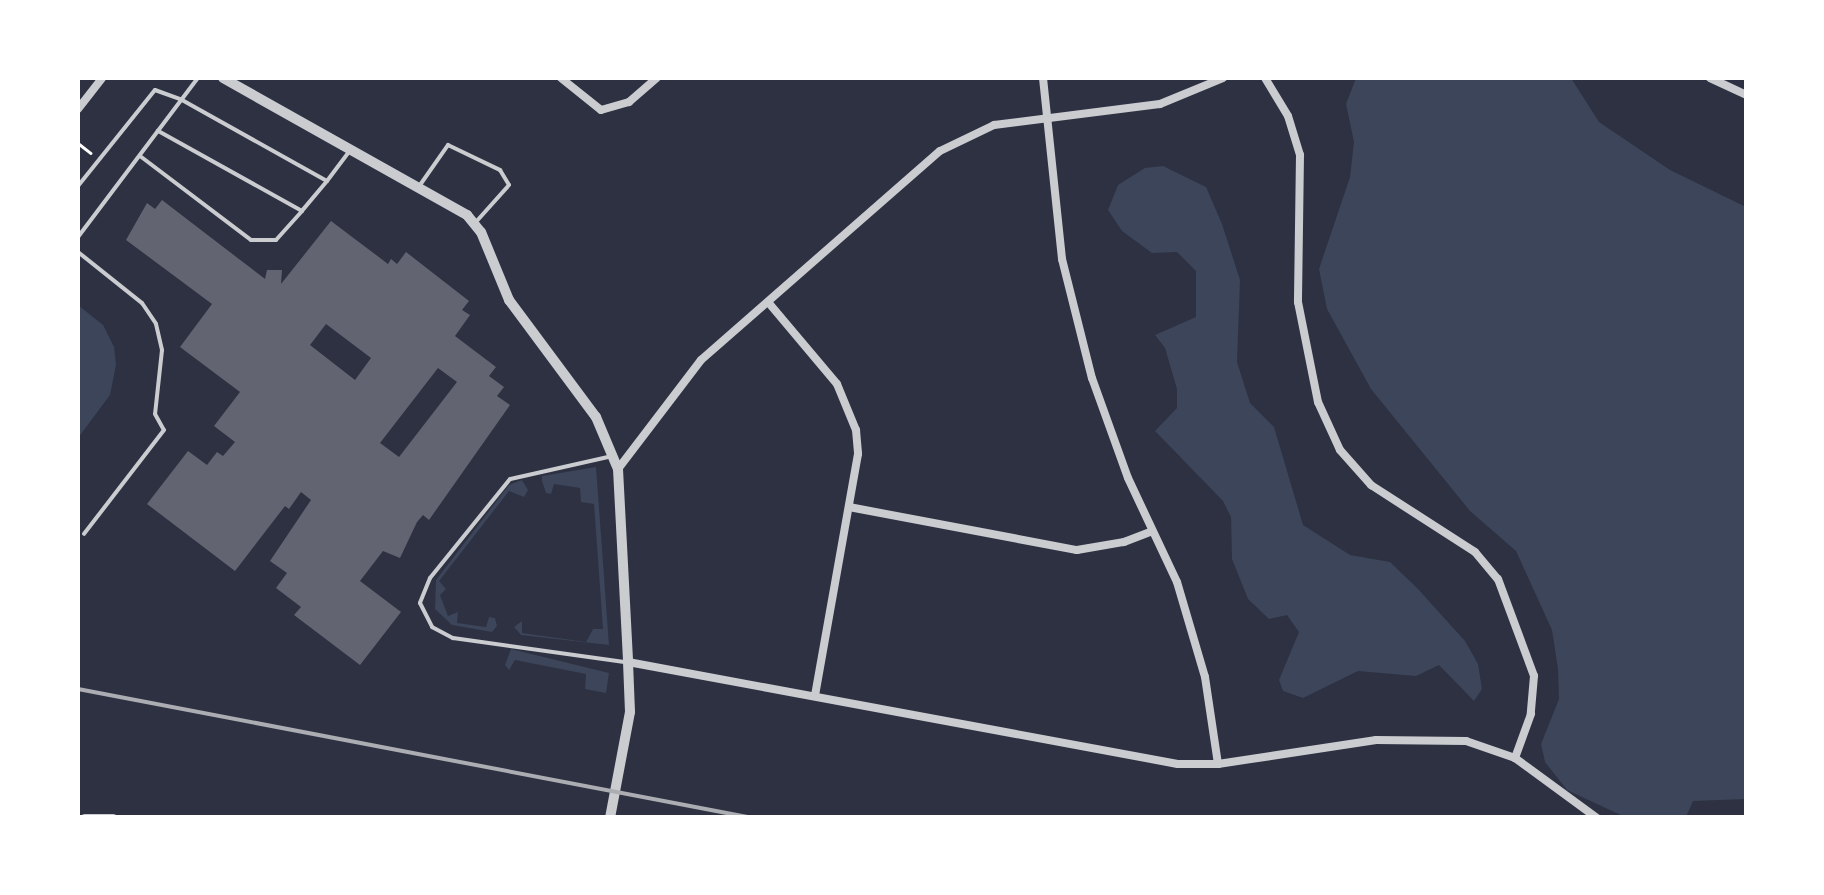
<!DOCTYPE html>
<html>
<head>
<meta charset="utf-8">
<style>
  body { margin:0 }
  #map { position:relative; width:1824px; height:895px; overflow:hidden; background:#2d3142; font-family:Signika,sans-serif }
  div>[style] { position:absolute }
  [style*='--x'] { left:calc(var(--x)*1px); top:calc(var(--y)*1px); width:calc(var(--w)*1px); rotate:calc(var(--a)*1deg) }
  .green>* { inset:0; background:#3c4559 }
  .building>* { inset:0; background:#626471 }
  .path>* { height:2.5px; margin:-1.25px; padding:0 1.25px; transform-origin:1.25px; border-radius:1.25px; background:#fff }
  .service>* { height:4px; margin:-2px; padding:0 2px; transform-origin:2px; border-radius:2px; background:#caccd0 }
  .minor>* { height:8px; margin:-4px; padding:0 4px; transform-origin:4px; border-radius:4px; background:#caccd0 }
  .tertiary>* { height:10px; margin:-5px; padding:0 5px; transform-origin:5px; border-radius:5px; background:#caccd0 }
  .rail>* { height:4px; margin:-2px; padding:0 2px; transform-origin:2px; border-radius:2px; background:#abadb3 }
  span { translate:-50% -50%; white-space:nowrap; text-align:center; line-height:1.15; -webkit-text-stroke:8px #fff; paint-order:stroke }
  .frame { position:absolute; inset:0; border:80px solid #fff; pointer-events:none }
</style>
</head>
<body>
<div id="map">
  <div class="green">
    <i style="clip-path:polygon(1356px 78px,1571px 78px,1599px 122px,1670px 170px,1746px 207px,1746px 799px,1693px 801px,1686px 817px,1625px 817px,1567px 790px,1545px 762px,1541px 744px,1559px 699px,1558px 669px,1552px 630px,1516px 551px,1470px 511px,1371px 389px,1327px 309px,1319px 269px,1350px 177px,1354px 142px,1346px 104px)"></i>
    <i style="clip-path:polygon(1163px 166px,1206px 187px,1222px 224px,1240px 280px,1237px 362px,1250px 403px,1274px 427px,1303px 525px,1350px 555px,1390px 562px,1418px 589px,1465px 641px,1478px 664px,1482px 689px,1474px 701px,1439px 665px,1416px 676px,1358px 671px,1303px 698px,1283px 691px,1279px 680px,1299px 632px,1287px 615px,1269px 619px,1248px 599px,1232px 559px,1231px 517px,1223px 501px,1155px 431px,1177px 408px,1177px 389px,1165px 348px,1155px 335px,1196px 317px,1196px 271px,1177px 252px,1152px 253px,1122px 231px,1108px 210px,1118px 185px,1145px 168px)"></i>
    <i style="clip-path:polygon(78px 305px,103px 325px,114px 347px,116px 365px,110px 395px,78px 438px)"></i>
    <i style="clip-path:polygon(596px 467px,609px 645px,521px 635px,514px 627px,522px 621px,522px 633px,586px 642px,593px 629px,603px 629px,594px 504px,581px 502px,580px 488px,554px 484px,551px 494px,546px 493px,542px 481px,542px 476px)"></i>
    <i style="clip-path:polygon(522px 480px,528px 490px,524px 497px,509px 491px,439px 581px,446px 589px,440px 595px,448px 616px,458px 612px,457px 623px,486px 627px,489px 617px,495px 618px,497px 626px,492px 632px,452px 625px,435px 609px,436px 580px,509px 485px)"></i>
    <i style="clip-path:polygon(511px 649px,609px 673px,606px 693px,585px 689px,586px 674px,515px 660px,509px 670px,505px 665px)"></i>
  </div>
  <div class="building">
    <i style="clip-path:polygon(evenodd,162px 200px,265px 279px,267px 270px,282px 270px,281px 284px,331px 221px,388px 264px,391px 259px,397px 264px,406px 252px,469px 301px,462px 310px,470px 315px,455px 336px,496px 367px,489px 376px,504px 387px,497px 396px,510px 405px,429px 520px,423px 515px,417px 522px,400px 558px,383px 551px,360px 581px,401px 612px,360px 665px,294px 615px,301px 607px,276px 588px,287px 573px,270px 561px,311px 500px,301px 492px,289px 509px,285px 506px,235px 571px,147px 504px,188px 451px,207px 465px,217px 452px,223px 456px,235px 442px,214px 426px,240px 392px,180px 347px,212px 304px,126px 240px,147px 203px,155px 209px,162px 200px,326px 324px,371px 358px,355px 380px,310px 345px,326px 324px,162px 200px,438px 368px,457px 382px,399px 457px,380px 443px,438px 368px)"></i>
  </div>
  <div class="path">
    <i style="--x:78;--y:143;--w:16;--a:38"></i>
  </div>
  <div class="service">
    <i style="--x:140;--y:156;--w:139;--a:37.1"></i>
    <i style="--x:251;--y:240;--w:25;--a:0"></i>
    <i style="--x:276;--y:240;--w:39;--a:-48"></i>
    <i style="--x:327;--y:181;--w:35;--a:-53"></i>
    <i style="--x:420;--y:185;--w:49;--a:-55"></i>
    <i style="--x:448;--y:145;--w:58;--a:25.7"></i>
    <i style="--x:500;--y:170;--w:17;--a:59"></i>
    <i style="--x:509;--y:185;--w:51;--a:131.8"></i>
    <i style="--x:78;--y:186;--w:123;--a:-51.3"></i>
    <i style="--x:155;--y:90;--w:29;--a:20"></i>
    <i style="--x:182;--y:100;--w:166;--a:29.2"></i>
    <i style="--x:327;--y:181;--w:39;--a:130"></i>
    <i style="--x:302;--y:211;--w:165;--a:-150.9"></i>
    <i style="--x:78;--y:237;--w:199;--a:-53"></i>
    <i style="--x:78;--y:252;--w:82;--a:38.6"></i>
    <i style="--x:142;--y:303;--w:25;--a:56"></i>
    <i style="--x:156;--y:324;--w:27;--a:77"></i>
    <i style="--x:162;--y:350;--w:64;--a:96.2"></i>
    <i style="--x:155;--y:414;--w:18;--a:61"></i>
    <i style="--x:164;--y:430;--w:131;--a:127.6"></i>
    <i style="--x:608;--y:457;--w:100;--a:167.3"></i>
    <i style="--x:510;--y:479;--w:127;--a:128.9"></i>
    <i style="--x:430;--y:578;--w:27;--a:112"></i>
    <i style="--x:420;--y:603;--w:27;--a:63"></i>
    <i style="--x:432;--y:627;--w:24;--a:28"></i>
    <i style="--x:453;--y:638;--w:173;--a:8"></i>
  </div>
  <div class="minor">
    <i style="--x:561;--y:78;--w:51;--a:38.7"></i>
    <i style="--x:601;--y:110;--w:29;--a:-16"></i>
    <i style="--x:629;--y:102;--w:37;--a:-41"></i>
    <i style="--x:1043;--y:78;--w:182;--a:84"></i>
    <i style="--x:1062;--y:259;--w:123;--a:75.9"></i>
    <i style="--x:1092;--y:378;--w:106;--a:70.2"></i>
    <i style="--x:1128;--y:478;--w:115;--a:64.8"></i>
    <i style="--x:1177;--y:582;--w:99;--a:73.6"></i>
    <i style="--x:1205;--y:677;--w:88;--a:81.5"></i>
    <i style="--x:1265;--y:78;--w:44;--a:58.8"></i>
    <i style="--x:1288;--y:116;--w:41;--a:72.9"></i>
    <i style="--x:1300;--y:155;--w:147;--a:90.8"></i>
    <i style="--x:1298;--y:302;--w:102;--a:78.7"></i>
    <i style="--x:1318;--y:402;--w:53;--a:65.4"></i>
    <i style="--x:1340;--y:450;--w:47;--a:48.5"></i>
    <i style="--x:1371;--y:485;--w:124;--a:32.8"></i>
    <i style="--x:1475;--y:552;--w:35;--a:50"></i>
    <i style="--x:1498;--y:579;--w:103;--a:69.6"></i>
    <i style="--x:1534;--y:676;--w:38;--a:95"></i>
    <i style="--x:1531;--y:714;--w:47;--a:110"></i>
    <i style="--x:1710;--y:78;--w:40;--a:25"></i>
    <i style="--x:78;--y:109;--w:39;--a:-52"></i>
    <i style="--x:768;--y:302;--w:107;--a:49.9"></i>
    <i style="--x:837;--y:384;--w:50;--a:67.6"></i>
    <i style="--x:856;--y:430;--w:24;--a:85"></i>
    <i style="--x:858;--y:454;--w:245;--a:100.1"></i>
    <i style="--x:618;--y:469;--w:137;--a:-52.7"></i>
    <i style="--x:701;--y:360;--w:317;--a:-41.2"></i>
    <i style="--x:940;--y:151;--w:60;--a:-25.7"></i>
    <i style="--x:994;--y:125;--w:167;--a:-7.2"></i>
    <i style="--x:1160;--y:104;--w:68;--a:-22.4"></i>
    <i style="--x:849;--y:507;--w:232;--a:10.7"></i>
    <i style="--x:1077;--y:550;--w:48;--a:-9.7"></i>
    <i style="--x:1124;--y:542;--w:30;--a:-21"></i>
    <i style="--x:628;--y:662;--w:559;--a:10.51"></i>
    <i style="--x:1178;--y:764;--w:40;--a:0"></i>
    <i style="--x:1218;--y:764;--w:160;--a:-8.6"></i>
    <i style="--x:1376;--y:740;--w:90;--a:0.6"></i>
    <i style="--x:1466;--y:741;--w:52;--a:19.1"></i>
    <i style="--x:1515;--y:758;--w:102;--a:36.2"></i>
    <i style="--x:85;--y:818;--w:28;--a:0"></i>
  </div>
  <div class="tertiary">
    <i style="--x:223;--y:78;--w:280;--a:29.3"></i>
    <i style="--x:467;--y:215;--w:22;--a:51"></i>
    <i style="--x:481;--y:232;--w:74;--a:67.6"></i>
    <i style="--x:509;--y:300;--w:146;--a:53.4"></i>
    <i style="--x:596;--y:417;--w:56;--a:67.1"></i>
    <i style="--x:618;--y:469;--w:193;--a:87"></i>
    <i style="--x:628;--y:662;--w:50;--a:87.7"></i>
    <i style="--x:630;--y:712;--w:108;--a:100.7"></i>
  </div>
  <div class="rail">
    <i style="--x:78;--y:689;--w:687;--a:10.82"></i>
  </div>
  <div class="frame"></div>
</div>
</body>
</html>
